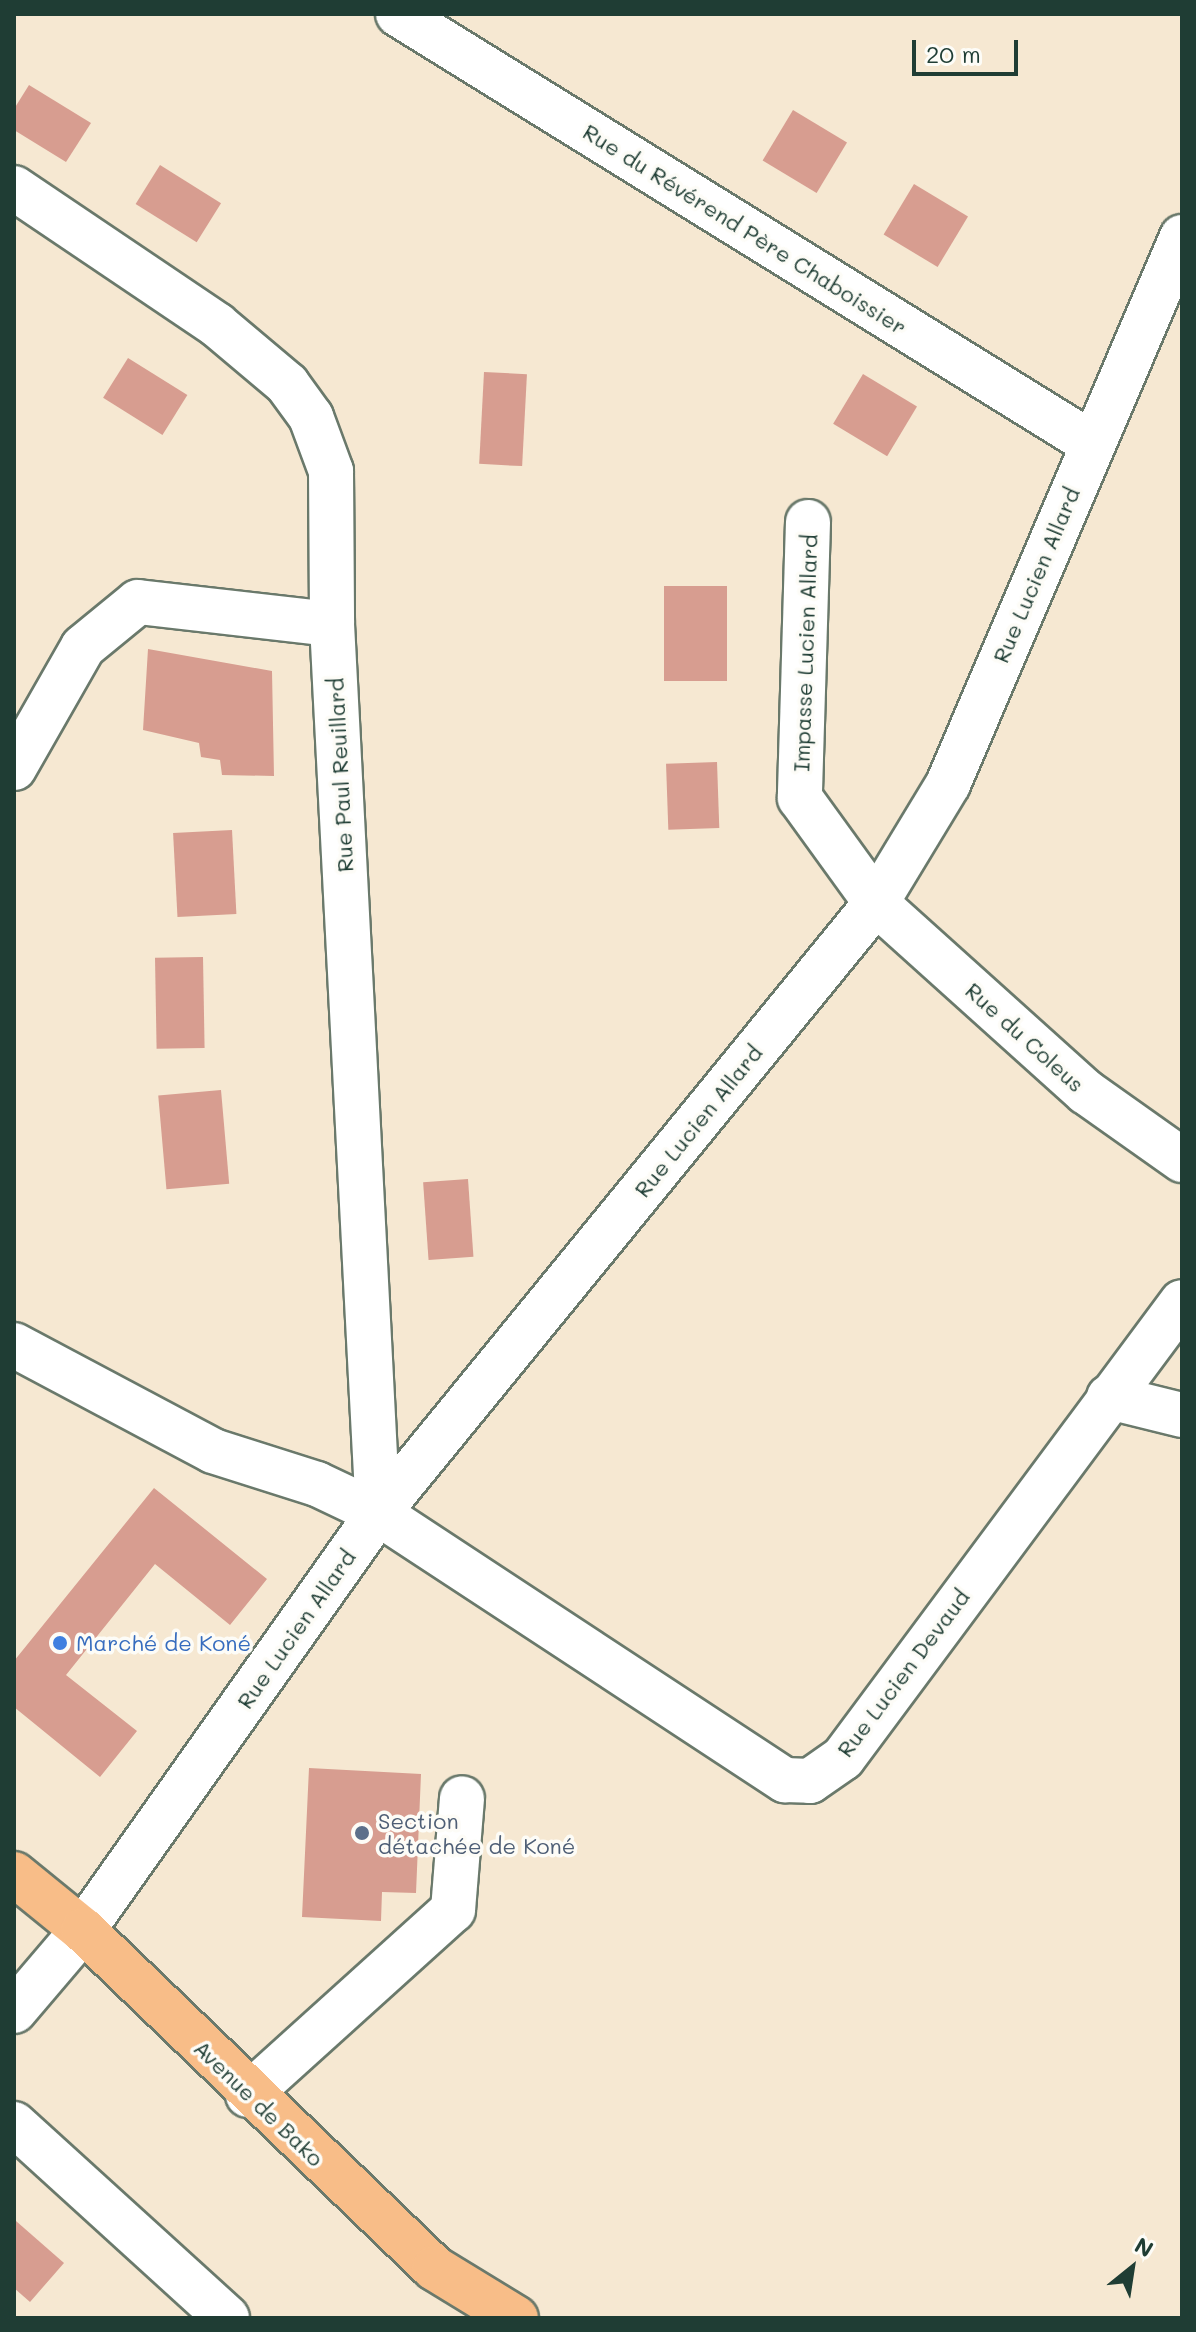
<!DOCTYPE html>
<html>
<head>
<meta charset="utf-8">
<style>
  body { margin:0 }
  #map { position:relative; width:1196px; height:2332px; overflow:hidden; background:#f6e8d2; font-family:Mali,sans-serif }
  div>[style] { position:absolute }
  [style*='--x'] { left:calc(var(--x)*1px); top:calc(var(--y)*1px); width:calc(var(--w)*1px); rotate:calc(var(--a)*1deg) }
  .building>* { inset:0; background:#d79d90; transform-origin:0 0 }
  .roads { filter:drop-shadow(2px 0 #6a796b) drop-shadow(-2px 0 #6a796b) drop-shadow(0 2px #6a796b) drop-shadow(0 -2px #6a796b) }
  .minor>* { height:44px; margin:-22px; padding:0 22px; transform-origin:22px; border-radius:22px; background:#fff }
  .major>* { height:44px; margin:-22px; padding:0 22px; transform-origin:22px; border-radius:22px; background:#f8bd88 }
  .dots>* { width:22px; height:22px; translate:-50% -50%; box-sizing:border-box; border:4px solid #fdfcf7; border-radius:50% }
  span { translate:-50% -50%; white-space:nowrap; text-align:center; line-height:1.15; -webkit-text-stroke:7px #fdfcf7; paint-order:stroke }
  .street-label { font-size:22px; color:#1f3d34 }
  .shop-label { font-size:22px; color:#366cbe }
  .left { translate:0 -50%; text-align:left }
  .service-label { font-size:22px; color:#4e5e75 }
  .frame { position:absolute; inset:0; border:16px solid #1f3d34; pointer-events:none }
  .north { position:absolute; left:1092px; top:2228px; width:80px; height:80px; -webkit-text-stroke:6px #fdfcf7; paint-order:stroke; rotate:30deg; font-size:22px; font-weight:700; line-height:32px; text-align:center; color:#1f3d34 }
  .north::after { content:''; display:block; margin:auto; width:28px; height:36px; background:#1f3d34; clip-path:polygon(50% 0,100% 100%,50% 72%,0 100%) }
  .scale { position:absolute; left:912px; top:40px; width:106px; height:36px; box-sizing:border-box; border:4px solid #1f3d34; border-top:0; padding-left:10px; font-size:24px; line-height:28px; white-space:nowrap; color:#1f3d34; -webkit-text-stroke:6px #fdfcf7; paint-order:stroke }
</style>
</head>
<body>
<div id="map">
  <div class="building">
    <i style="clip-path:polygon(29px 85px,91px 123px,66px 162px,14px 130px,14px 109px)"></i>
    <i style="left:793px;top:110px;width:63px;height:59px;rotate:31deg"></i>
    <i style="left:160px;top:165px;width:72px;height:46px;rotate:32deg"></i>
    <i style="left:914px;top:184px;width:63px;height:59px;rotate:31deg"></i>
    <i style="left:128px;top:358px;width:70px;height:47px;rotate:32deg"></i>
    <i style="left:484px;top:372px;width:43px;height:92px;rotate:3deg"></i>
    <i style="left:863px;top:374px;width:63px;height:58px;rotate:31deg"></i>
    <i style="left:664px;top:586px;width:63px;height:95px"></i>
    <i style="clip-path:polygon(148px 649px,272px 671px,274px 776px,222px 775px,220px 760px,201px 757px,199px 743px,143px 730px)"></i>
    <i style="left:717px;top:762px;width:66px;height:51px;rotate:88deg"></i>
    <i style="left:232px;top:830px;width:84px;height:59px;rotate:87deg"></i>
    <i style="left:203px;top:957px;width:91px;height:48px;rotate:89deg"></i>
    <i style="left:221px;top:1090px;width:94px;height:63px;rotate:85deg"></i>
    <i style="left:468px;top:1179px;width:78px;height:45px;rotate:86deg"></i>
    <i style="clip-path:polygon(154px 1488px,267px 1579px,230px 1625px,155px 1564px,66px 1675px,137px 1731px,100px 1777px,14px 1707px,14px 1661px)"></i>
    <i style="clip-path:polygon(309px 1768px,421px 1774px,416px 1893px,382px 1892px,381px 1921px,302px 1917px)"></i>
    <i style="clip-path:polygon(16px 2221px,64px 2263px,30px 2302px,14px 2288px)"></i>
  </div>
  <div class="roads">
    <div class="minor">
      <i style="--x:398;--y:14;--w:815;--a:31.76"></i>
      <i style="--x:14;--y:188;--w:245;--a:34"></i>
      <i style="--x:217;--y:325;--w:92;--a:40.1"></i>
      <i style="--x:287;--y:384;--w:41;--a:54"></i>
      <i style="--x:311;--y:417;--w:58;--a:69.7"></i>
      <i style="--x:331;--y:471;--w:153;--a:89.6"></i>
      <i style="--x:332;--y:624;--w:890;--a:87.04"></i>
      <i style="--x:808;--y:522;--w:276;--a:91.7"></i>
      <i style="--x:800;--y:798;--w:130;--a:54.1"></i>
      <i style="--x:876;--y:903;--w:283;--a:42"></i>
      <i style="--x:1086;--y:1092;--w:118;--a:35.3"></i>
      <i style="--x:14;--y:768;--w:139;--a:-60.3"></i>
      <i style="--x:83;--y:647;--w:71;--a:-39.3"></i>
      <i style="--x:138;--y:602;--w:195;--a:6.5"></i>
      <i style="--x:14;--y:1345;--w:225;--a:28"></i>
      <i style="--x:213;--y:1451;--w:109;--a:17.6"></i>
      <i style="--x:317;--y:1484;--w:68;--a:25.4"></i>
      <i style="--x:378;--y:1513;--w:487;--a:33.3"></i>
      <i style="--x:785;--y:1780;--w:25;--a:2"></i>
      <i style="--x:810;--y:1781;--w:40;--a:-34.9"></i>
      <i style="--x:843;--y:1758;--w:568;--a:-53.37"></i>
      <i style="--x:1109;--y:1397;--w:75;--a:13.9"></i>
      <i style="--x:14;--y:2011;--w:106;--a:-49.6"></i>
      <i style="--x:83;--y:1930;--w:511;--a:-54.72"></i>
      <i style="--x:378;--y:1513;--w:787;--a:-50.77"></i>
      <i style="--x:876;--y:903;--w:139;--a:-58.8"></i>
      <i style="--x:948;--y:784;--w:595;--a:-66.84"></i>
      <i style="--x:248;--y:2095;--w:276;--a:-42.1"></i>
      <i style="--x:453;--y:1910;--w:112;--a:-85.4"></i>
      <i style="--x:14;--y:2124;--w:288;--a:42.3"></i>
    </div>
    <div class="major">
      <i style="--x:14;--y:1874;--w:89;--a:39.1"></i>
      <i style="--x:83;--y:1930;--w:487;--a:43.9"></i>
      <i style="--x:434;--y:2268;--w:96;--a:31.4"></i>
    </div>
  </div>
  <div class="dots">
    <i style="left:60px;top:1643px;background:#3f7fe0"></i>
    <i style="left:362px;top:1833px;background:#5c6f8a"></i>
  </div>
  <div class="street-label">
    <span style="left:745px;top:229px;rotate:32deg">Rue du Révérend Père Chaboissier</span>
    <span style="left:1036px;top:575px;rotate:-67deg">Rue Lucien Allard</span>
    <span style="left:805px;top:653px;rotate:-88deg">Impasse Lucien Allard</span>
    <span style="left:340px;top:775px;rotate:-93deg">Rue Paul Reuillard</span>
    <span style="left:1025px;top:1037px;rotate:42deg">Rue du Coleus</span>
    <span style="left:698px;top:1121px;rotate:-51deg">Rue Lucien Allard</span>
    <span style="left:296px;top:1629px;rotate:-55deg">Rue Lucien Allard</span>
    <span style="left:903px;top:1673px;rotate:-53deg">Rue Lucien Devaud</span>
    <span style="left:259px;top:2103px;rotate:44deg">Avenue de Bako</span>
  </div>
  <div class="shop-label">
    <span class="left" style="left:76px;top:1643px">Marché de Koné</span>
  </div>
  <div class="service-label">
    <span class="left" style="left:378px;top:1833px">Section<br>détachée de Koné</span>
  </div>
  <div class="frame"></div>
  <div class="north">N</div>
  <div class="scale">20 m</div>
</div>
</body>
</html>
